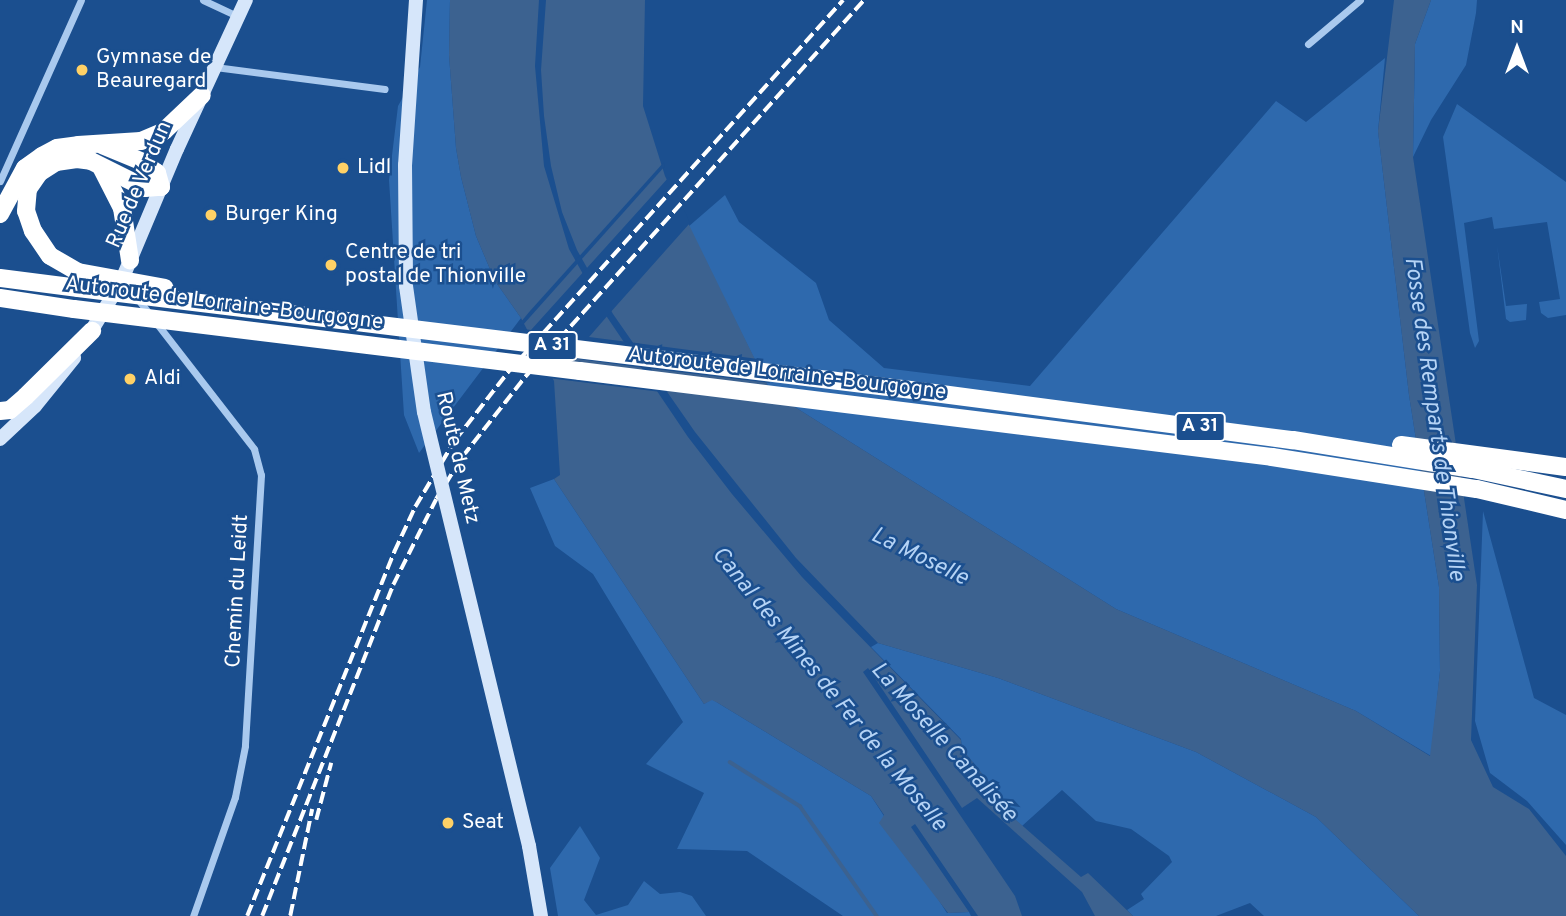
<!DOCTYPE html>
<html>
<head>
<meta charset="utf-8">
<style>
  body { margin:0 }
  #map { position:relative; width:1566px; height:916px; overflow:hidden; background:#1b4f8f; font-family:Overpass,sans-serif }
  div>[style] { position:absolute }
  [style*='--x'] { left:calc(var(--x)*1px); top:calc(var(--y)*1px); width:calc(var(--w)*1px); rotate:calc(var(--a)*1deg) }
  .green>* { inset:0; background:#2e69ad }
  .water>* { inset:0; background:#3c6290 }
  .pier>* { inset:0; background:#1b4f8f }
  .stream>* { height:3.5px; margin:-1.75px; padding:0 1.75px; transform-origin:1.75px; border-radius:1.75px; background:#3c6290 }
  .street>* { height:7px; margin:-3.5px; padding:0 3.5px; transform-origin:3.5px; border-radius:3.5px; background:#a9c9ee }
  .secondary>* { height:14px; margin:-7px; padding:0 7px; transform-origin:7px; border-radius:7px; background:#d6e6fa }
  .highway>* { height:18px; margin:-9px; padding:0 9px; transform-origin:9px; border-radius:9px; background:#fff }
  .rail>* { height:3.5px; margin-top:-1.75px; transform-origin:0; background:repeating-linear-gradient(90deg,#fff 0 12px,transparent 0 17px) }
  .secondary-bridge>* { height:14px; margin:-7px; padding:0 7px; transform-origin:7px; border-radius:7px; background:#d6e6fa }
  .highway-bridge>* { height:18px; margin:-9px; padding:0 9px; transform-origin:9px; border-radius:9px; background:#fff }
  .dots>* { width:19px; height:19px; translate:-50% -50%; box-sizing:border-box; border:4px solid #1b4f8f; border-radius:50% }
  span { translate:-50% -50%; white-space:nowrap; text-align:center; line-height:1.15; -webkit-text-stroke:5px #1b4f8f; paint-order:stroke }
  .shield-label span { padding:2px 5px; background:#1b4f8f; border:2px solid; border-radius:5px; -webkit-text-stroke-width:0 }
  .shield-label { font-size:19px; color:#fff; font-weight:700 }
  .poi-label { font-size:21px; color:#fff }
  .left { translate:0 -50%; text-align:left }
  .street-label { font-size:21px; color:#fff }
  .water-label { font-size:23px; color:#b5d3f5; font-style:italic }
  .north { position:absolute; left:1482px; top:14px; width:70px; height:70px; -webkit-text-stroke:5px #1b4f8f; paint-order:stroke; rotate:0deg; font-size:19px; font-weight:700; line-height:28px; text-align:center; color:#fff }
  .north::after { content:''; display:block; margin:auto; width:24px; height:32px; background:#fff; clip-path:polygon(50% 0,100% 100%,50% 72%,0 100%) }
</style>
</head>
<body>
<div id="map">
  <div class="green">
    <i style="clip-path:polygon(427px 0,450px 0,449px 55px,456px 148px,461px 177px,476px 236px,495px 281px,521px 318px,419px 453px,404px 415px,389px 180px,398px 106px,420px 67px)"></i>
    <i style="clip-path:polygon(1431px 0,1477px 0,1476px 13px,1466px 65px,1431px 120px,1413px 157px,1415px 44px)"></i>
    <i style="clip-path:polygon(1385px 58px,1378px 131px,1409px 395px,1439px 587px,1440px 671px,1431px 756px,1356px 711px,1116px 609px,771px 392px,688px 227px,725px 195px,739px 222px,816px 283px,829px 320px,884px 368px,1030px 386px,1276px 101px,1306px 122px)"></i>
    <i style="clip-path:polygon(1457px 104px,1566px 182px,1566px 315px,1548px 318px,1541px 313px,1539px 302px,1560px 299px,1547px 222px,1494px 229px,1492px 217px,1464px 223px,1479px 341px,1475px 348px,1470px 333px,1443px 137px)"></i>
    <i style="clip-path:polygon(1497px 245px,1506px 306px,1527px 304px,1526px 320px,1510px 322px,1506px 319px)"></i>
    <i style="clip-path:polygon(554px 479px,704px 704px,712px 699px,718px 703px,871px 796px,947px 913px,969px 912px,971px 916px,843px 916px,747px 851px,677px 849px,704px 793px,646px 764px,683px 722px,593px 574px,555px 546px,530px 488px)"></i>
    <i style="clip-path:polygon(1483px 511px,1534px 698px,1566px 715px,1566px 845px,1527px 801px,1490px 773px,1475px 721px)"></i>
    <i style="clip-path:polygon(878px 643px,998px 678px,1196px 752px,1316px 817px,1419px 916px,1264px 916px,1250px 903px,1216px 916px,1133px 916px,1127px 910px,1144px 899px,1141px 894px,1172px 862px,1169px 856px,1131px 829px,1096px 821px,1062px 790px,1022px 826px,1008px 813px,992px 786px,962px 749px,961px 739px,871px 647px)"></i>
    <i style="clip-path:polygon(580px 826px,600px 858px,584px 900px,596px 915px,628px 905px,644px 881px,660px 894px,680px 892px,692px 896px,706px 916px,558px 916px,550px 868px)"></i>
  </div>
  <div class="water">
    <i style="clip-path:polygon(450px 0,539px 0,535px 66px,544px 166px,569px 249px,607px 317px,688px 437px,732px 494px,802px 577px,961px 740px,962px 749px,992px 786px,1008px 813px,1081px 877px,1088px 873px,1133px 916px,1095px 916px,1082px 892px,977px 798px,962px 808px,868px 668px,863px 672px,1015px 896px,1022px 916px,978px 916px,915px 824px,911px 827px,969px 912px,948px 913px,879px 823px,884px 815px,871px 796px,718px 703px,712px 700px,704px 704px,554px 479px,560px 475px,554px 381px,521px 318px,495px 281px,476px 236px,461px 177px,456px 148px,449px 55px)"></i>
    <i style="clip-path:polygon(546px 0,645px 0,643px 106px,665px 176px,771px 392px,1116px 609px,1356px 711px,1430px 756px,1440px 671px,1439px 587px,1409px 395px,1378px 131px,1394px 0,1431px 0,1415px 44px,1413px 157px,1477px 585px,1471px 740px,1493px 787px,1529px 809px,1566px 856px,1566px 916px,1419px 916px,1316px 817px,1196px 752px,998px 678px,878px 643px,796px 558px,695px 432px,613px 314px,577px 250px,562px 212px,551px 166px,544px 116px,541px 70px)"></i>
  </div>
  <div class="pier">
    <i style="clip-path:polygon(664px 162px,665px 166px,522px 326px,520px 323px,530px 311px)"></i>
    <i style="clip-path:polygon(669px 177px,690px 223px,609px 314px,606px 308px,609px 314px,589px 337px,628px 342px,645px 368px,571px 358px,568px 362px,648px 372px,661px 392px,548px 378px,523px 329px,531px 330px)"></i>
    <i style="clip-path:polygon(628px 342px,758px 359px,770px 383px,646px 368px)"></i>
  </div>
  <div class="stream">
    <i style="--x:730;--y:762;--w:83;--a:32.2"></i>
    <i style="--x:800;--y:806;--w:134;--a:55"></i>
  </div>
  <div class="street">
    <i style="--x:203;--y:0;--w:38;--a:25"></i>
    <i style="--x:1308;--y:44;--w:68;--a:-40.2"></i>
    <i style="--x:215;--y:67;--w:171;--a:7.4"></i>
    <i style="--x:0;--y:181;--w:198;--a:-65.9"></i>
    <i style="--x:137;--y:298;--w:191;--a:52.2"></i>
    <i style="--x:254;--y:449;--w:27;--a:75"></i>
    <i style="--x:261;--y:475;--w:271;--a:93.4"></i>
    <i style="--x:245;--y:746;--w:52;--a:101.1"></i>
    <i style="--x:235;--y:797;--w:126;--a:109.4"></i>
  </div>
  <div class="secondary">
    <i style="--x:416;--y:0;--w:165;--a:93.8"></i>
    <i style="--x:405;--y:165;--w:121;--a:89.5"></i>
    <i style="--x:406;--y:286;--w:127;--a:81.9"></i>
    <i style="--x:87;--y:338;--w:66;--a:-58.7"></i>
    <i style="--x:121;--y:282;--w:144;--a:-67.2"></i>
    <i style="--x:177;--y:149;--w:164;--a:-65.2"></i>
    <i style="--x:0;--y:439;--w:48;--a:-43.3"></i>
    <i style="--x:35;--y:406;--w:62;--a:-50.9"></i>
    <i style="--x:529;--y:846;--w:71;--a:80.3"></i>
  </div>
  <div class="highway">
    <i style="--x:102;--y:169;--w:44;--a:62.9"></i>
    <i style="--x:122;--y:208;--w:53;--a:81.3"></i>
    <i style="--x:0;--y:214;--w:52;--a:-61.5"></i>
    <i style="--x:25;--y:168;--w:21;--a:-35"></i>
    <i style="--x:42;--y:156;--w:17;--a:-28"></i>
    <i style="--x:57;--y:148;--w:21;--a:-8"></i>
    <i style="--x:78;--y:145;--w:63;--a:-3.6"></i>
    <i style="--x:141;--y:141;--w:25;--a:-23"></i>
    <i style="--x:164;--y:131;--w:52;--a:-43.5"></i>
    <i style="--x:78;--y:272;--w:32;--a:-150"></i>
    <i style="--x:50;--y:256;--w:30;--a:-124"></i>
    <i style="--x:33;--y:231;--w:21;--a:-109"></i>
    <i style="--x:26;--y:211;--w:22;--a:-85"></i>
    <i style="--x:28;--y:189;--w:19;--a:-55"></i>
    <i style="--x:39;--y:173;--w:20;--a:-33"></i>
    <i style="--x:56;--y:162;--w:21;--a:-8"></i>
    <i style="--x:77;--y:159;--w:14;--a:8"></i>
    <i style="--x:91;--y:161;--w:60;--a:26.6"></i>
    <i style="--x:145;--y:188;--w:16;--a:-4"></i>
    <i style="--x:161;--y:187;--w:15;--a:-106"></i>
    <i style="--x:157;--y:173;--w:18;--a:-142"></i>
    <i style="--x:143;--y:162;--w:44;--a:-157.5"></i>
    <i style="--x:0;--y:278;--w:79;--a:7.3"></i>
    <i style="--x:0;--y:298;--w:75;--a:8.5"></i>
    <i style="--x:580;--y:371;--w:697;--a:7.08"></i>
    <i style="--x:1272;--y:457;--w:207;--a:8.9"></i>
    <i style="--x:1477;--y:489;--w:91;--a:13.3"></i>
    <i style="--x:919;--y:391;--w:377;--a:7.5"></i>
    <i style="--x:1293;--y:440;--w:182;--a:9.2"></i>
    <i style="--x:1473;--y:469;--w:95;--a:12.1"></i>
    <i style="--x:0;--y:411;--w:10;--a:-6"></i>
    <i style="--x:10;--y:410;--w:21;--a:-41"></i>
    <i style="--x:26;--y:396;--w:93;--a:-44.6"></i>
    <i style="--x:1401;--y:445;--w:166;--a:7.6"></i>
  </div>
  <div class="rail">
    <i style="--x:316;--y:820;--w:59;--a:-75.3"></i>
    <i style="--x:247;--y:916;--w:393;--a:-68"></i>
    <i style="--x:394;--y:552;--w:50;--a:-65"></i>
    <i style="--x:415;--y:507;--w:78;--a:-59.2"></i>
    <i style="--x:455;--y:440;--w:88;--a:-52"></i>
    <i style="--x:509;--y:371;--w:499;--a:-48"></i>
    <i style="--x:262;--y:916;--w:356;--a:-68.4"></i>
    <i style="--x:393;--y:585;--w:96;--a:-63.4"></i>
    <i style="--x:436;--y:499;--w:49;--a:-58.2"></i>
    <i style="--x:462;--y:457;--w:102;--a:-51.8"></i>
    <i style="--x:525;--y:377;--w:507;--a:-48.04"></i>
    <i style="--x:290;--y:916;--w:109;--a:-78.4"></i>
  </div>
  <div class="secondary-bridge">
    <i style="--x:424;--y:412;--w:447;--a:76.4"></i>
  </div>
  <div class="highway-bridge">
    <i style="--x:78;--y:272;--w:88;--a:10.4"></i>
    <i style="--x:78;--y:288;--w:847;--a:6.98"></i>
    <i style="--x:74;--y:309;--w:510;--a:6.99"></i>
  </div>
  <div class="dots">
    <i style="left:82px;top:70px;background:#ffd166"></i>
    <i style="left:343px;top:168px;background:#ffd166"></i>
    <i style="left:211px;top:215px;background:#ffd166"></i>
    <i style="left:331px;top:265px;background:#ffd166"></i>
    <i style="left:130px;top:379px;background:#ffd166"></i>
    <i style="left:448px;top:823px;background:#ffd166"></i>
  </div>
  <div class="shield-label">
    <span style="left:552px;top:346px">A 31</span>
    <span style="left:1200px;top:427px">A 31</span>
  </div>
  <div class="poi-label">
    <span class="left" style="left:96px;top:70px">Gymnase de<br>Beauregard</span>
    <span class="left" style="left:357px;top:168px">Lidl</span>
    <span class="left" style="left:225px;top:215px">Burger King</span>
    <span class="left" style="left:345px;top:265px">Centre de tri<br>postal de Thionville</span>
    <span class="left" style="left:144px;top:379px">Aldi</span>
    <span class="left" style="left:462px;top:823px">Seat</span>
  </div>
  <div class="street-label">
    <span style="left:140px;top:185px;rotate:-67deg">Rue de Verdun</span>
    <span style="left:224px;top:304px;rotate:7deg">Autoroute de Lorraine-Bourgogne</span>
    <span style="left:787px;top:374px;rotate:7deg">Autoroute de Lorraine-Bourgogne</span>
    <span style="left:457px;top:458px;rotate:77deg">Route de Metz</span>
    <span style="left:238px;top:591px;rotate:-87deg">Chemin du Leidt</span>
  </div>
  <div class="water-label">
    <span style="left:1433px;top:419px;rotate:82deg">Fosse des Remparts de Thionville</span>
    <span style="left:919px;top:558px;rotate:26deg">La Moselle</span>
    <span style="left:828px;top:690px;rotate:51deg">Canal des Mines de Fer de la Moselle</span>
    <span style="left:943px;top:743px;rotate:48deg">La Moselle Canalisée</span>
  </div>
  <div class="north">N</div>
</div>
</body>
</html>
